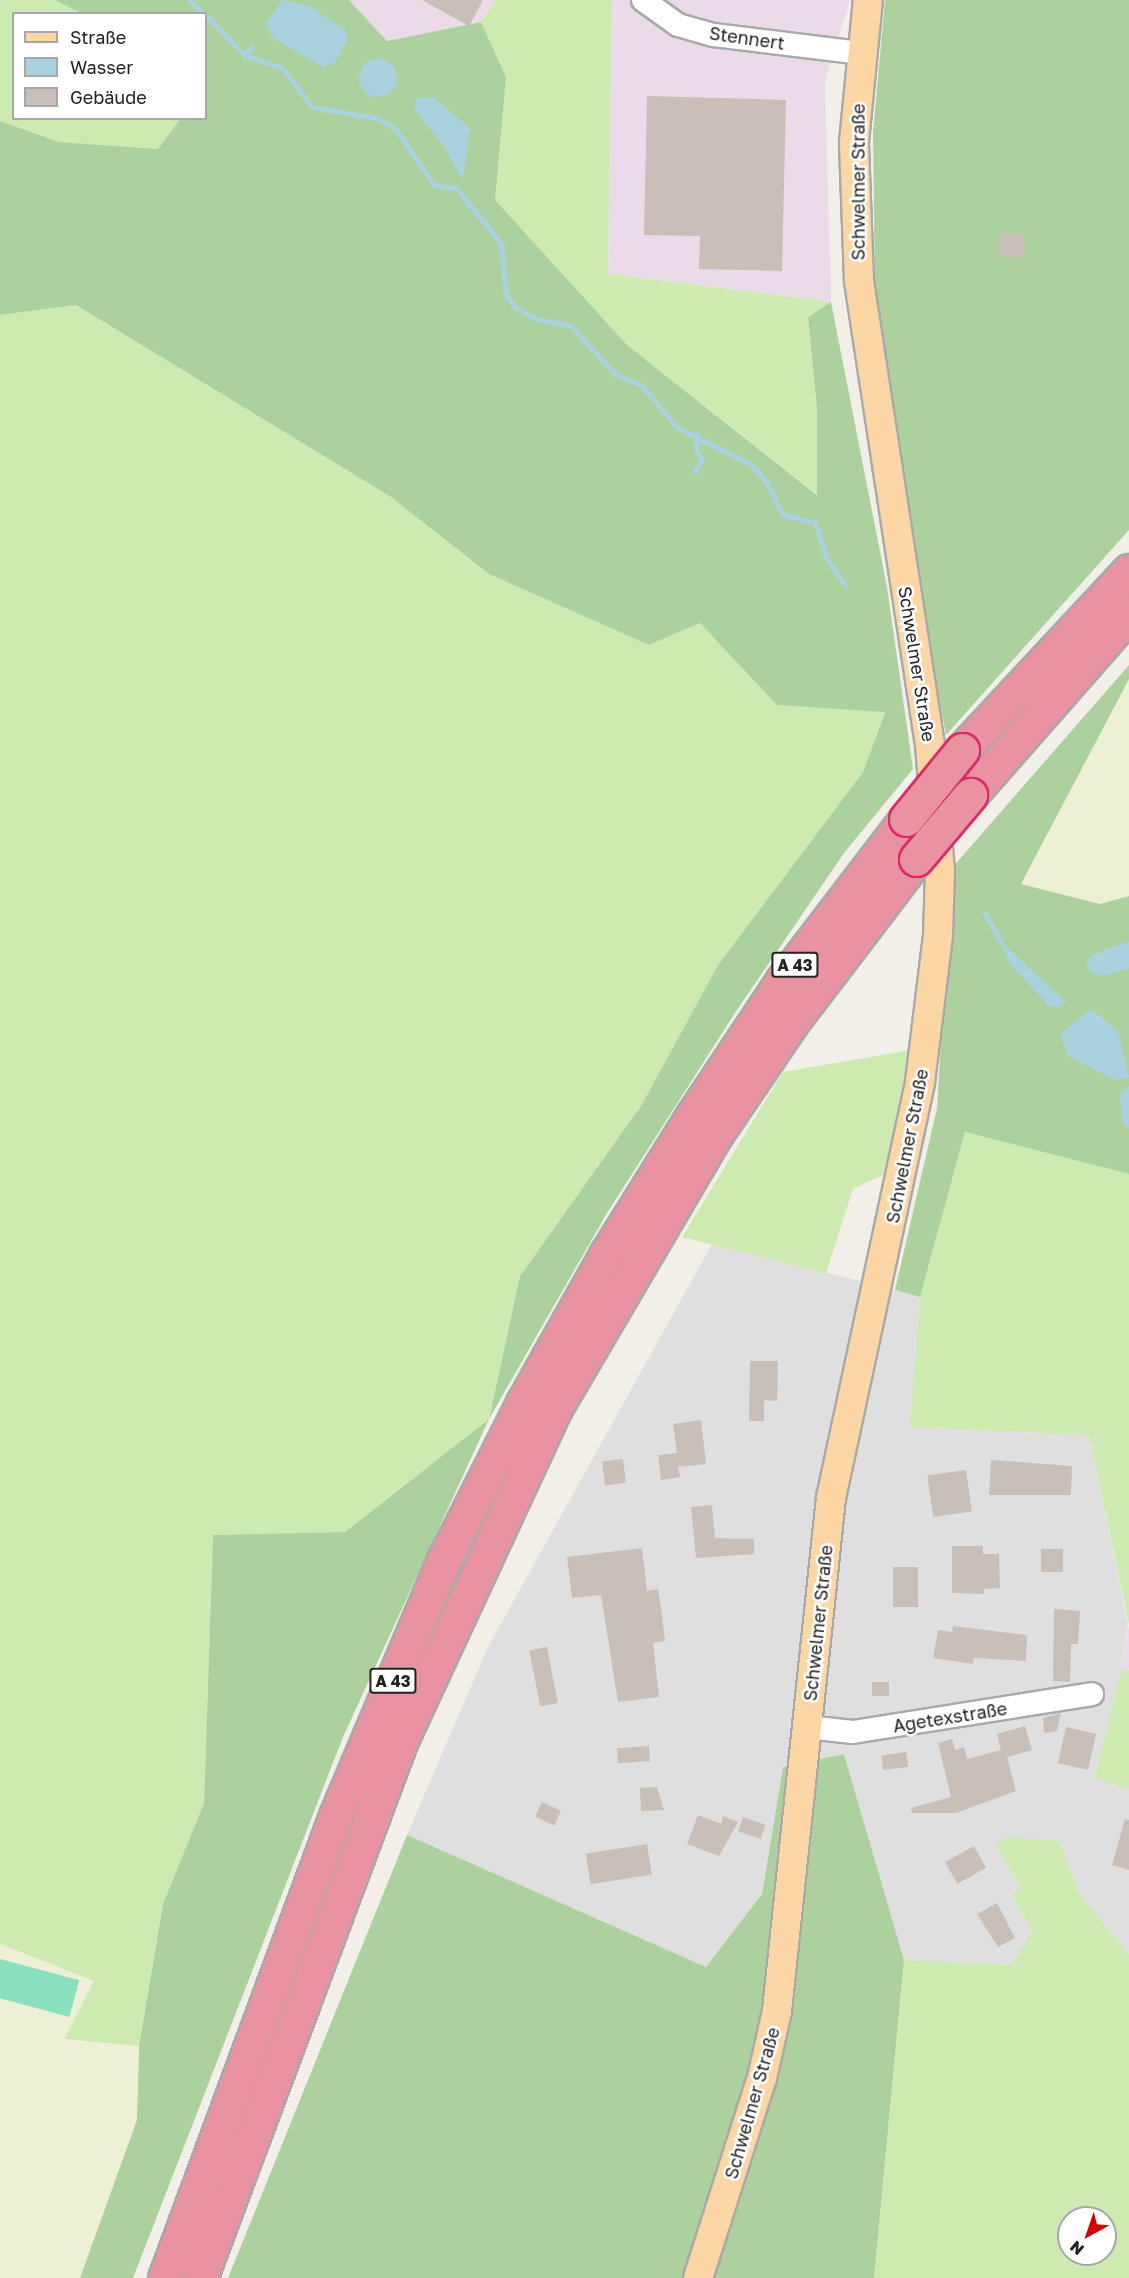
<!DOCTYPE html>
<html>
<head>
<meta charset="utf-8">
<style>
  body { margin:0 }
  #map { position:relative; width:1129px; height:2278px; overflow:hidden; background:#f2efe9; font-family:"Golos Text",sans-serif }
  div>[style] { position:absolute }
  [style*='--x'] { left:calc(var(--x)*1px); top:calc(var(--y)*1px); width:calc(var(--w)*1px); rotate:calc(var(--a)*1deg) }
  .residential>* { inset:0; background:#e0dfdf }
  .industrial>* { inset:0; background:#ebdbe8 }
  .farmland>* { inset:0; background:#eef0d5 }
  .grass>* { inset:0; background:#cdebb0 }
  .forest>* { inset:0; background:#add19e }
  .pitch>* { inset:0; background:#88e0be; transform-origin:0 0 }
  .water>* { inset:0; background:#aad3df }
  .round { border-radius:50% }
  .stream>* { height:5px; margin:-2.5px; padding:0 2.5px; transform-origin:2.5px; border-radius:2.5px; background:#aad3df }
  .building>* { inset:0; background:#c7bfb8; transform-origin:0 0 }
  .roads { filter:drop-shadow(2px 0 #a9a9a9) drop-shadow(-2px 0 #a9a9a9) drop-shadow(0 2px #a9a9a9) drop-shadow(0 -2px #a9a9a9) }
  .minor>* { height:22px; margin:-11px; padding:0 11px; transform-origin:11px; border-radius:11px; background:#fff }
  .major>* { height:28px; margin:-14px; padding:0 14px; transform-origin:14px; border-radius:14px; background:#fcd6a4 }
  .highway>* { height:33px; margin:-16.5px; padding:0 16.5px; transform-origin:16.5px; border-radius:16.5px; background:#e892a2 }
  .bridges { filter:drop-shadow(2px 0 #dc2a67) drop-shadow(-2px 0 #dc2a67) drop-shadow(0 2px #dc2a67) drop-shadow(0 -2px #dc2a67) }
  .highway-bridge>* { height:33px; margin:-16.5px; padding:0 16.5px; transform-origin:16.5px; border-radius:16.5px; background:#e892a2 }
  span { translate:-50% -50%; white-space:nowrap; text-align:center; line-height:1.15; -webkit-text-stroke:5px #fff; paint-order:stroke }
  .shield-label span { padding:2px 4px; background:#fff; border:2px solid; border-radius:4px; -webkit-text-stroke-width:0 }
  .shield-label { font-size:16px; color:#222; font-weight:700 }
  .street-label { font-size:18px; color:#222 }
  .legend { position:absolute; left:12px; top:12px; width:195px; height:108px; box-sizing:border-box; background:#fff; border:2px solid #a7a7a7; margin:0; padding:8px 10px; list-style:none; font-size:18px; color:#222 }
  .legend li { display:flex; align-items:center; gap:12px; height:30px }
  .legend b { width:30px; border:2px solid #a7a7a7 }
  .north { position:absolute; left:1057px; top:2206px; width:60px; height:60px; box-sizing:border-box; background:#fff; border:2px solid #a7a7a7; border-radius:50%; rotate:220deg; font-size:16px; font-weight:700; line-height:24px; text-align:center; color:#222 }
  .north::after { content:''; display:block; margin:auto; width:21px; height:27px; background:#d40000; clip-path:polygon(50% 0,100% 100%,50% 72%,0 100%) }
</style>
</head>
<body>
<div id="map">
  <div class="residential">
    <i style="clip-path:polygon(712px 1244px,920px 1296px,911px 1427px,1089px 1435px,1128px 1624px,1122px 1670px,1094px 1777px,1129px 1789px,1129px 1955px,1080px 1895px,1059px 1841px,996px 1846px,1021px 1890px,1012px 1896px,1032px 1931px,1012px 1966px,904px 1960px,844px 1754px,783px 1767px,762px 1894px,706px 1967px,407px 1835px,488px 1647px)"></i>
  </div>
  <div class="industrial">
    <i style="clip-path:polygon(349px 0,496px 0,481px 22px,387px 41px)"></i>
    <i style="clip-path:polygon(612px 0,850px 0,825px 81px,831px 302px,608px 274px)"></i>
    <i style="clip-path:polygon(1129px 1625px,1129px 1671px,1122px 1669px)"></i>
  </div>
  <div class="farmland">
    <i style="clip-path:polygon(1129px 679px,1129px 896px,1100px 904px,1021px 885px)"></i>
    <i style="clip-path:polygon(0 1944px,94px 1981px,63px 2040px,137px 2045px,137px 2120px,80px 2278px,0 2278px)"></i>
  </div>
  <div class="grass">
    <i style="clip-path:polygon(0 0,55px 0,80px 13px,14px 14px,14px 118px,180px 119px,158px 149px,59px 142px,0 121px)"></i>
    <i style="clip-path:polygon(496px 0,612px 0,608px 274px,831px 302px,808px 317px,817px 409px,818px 495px,627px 345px,494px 200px,506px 77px,481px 22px)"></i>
    <i style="clip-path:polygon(76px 305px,391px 497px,489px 574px,649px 645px,700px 623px,777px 705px,885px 711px,863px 772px,718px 965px,641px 1106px,520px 1276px,489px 1419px,345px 1532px,213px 1535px,204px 1803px,163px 1904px,139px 2046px,64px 2039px,94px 1981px,0 1944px,0 315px)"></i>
    <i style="clip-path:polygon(911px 1050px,885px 1174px,853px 1189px,826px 1273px,682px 1237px,783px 1072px)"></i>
    <i style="clip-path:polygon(965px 1132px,1129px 1174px,1129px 1625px,1089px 1435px,910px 1427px,920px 1296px)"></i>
    <i style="clip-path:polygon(1122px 1669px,1129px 1671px,1129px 1789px,1094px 1778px)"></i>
    <i style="clip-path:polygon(evenodd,1005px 1837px,1059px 1841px,1080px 1895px,1129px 1955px,1129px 2278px,874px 2278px,904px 1960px,1012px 1965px,1032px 1931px,1012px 1896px,1021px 1889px,996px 1846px,1005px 1837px,1069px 2218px,1105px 2218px,1105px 2254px,1069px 2254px,1069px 2218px)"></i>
  </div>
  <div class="forest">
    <i style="clip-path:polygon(55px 0,349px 0,387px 41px,481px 22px,506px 77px,495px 200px,627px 345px,817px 495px,817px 409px,808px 317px,831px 302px,887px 587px,913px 769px,844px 853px,735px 1013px,607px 1213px,489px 1419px,343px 1737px,133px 2278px,80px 2278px,137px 2120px,139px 2046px,163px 1904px,204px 1803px,213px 1535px,345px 1532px,489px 1419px,520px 1276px,641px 1106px,718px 965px,863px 772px,885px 712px,777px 705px,700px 623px,649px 645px,489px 574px,391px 497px,76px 305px,0 315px,0 121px,59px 142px,158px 149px,180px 119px,206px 118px,206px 14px,80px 13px)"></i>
    <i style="clip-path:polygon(885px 0,1129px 0,1129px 530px,946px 735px,908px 529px,875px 296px,873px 132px)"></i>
    <i style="clip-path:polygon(1129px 665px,1129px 679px,1021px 884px,1100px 904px,1129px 896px,1129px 1174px,965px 1132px,920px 1297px,895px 1290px,937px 1108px,951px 869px)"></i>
    <i style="clip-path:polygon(844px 1754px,904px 1960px,874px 2278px,228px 2278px,407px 1835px,706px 1967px,762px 1894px,783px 1767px)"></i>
  </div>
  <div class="pitch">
    <i style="left:0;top:1959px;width:82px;height:38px;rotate:15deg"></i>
  </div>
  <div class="water">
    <i style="clip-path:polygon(282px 0,309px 6px,345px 30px,348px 39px,334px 64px,323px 67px,272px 37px,266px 24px)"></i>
    <i class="round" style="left:359px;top:59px;width:38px;height:38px"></i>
    <i style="clip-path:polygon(416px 97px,433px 97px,470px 128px,463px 181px,445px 148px,414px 109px)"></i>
    <i style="clip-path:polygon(1129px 941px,1129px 968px,1103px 976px,1090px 972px,1086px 961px,1094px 954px)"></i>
    <i style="clip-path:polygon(1001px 942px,1065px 1001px,1061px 1006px,1050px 1007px,1009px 963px)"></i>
    <i style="clip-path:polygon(1091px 1009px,1118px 1031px,1129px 1077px,1115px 1080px,1068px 1056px,1061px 1034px)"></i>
    <i style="clip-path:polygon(1129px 1086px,1129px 1128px,1122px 1122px,1120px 1094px)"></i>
  </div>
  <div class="stream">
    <i style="--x:189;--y:0;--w:21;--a:43"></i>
    <i style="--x:206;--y:15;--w:55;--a:46.5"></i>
    <i style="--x:244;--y:55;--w:40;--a:18.9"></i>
    <i style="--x:282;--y:68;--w:49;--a:52.4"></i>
    <i style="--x:312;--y:107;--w:65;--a:9.8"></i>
    <i style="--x:376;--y:118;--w:21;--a:28"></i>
    <i style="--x:395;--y:128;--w:69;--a:55.6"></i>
    <i style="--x:434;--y:185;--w:22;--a:8"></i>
    <i style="--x:456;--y:188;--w:71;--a:50.7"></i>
    <i style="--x:501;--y:243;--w:51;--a:84.4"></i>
    <i style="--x:506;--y:294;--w:14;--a:56"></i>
    <i style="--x:514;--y:306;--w:22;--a:32"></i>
    <i style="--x:533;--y:318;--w:39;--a:12"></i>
    <i style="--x:571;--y:326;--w:65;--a:47.5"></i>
    <i style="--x:615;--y:374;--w:28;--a:23"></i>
    <i style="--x:641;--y:385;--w:57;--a:49.3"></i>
    <i style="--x:678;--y:428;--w:80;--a:26.6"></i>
    <i style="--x:750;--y:464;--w:25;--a:48"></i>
    <i style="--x:767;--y:483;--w:34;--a:64"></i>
    <i style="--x:782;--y:514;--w:34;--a:15"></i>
    <i style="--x:815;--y:523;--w:38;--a:72"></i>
    <i style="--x:827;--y:559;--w:33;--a:55"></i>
    <i style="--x:244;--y:55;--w:11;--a:-45"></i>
    <i style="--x:695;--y:471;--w:14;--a:-60"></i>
    <i style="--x:702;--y:459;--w:11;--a:-124"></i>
    <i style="--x:696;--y:450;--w:17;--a:-87"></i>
    <i style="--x:985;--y:914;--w:32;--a:60"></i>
  </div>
  <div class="building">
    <i style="clip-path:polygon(422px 0,483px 0,469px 26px)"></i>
    <i style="clip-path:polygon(647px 96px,786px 100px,782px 271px,699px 269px,700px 236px,644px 235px)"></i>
    <i style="left:999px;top:233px;width:25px;height:24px"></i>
    <i style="clip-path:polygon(750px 1361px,778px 1361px,777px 1401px,764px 1400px,764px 1421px,749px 1421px)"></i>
    <i style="clip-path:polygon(701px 1420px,706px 1464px,678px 1467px,680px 1477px,661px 1480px,658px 1455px,677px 1453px,673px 1424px)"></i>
    <i style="left:623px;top:1459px;width:24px;height:21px;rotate:83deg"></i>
    <i style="clip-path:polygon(991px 1460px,1072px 1466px,1071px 1495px,989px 1495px)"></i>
    <i style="left:966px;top:1470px;width:42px;height:39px;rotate:82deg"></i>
    <i style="clip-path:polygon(712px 1505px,715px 1538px,754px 1539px,754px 1554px,696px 1558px,691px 1507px)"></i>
    <i style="clip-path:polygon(952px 1546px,983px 1546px,983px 1554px,999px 1554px,1000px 1588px,984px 1589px,984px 1594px,952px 1593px)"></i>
    <i style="clip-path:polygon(642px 1548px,647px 1591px,658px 1589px,661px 1607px,665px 1641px,653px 1643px,659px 1697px,618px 1702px,601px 1595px,572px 1598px,567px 1557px)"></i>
    <i style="left:1041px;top:1549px;width:22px;height:23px"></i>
    <i style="left:893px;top:1567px;width:25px;height:40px"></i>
    <i style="clip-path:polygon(1054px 1609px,1080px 1611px,1078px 1644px,1071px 1644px,1070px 1682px,1053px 1681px)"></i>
    <i style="clip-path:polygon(953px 1626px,1027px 1635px,1026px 1661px,974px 1658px,973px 1664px,933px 1658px,938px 1630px,952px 1632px)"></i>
    <i style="left:547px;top:1647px;width:57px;height:18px;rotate:79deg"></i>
    <i style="left:872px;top:1682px;width:17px;height:14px"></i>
    <i style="clip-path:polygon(1061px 1713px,1057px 1731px,1044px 1733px,1043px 1718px)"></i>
    <i style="clip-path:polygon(1025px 1726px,1032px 1750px,1007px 1757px,1016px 1791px,956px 1813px,912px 1813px,911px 1808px,951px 1797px,938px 1743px,952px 1739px,955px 1750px,964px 1747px,967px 1759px,1001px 1750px,997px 1734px)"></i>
    <i style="left:1066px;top:1727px;width:31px;height:37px;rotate:13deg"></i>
    <i style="left:649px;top:1746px;width:15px;height:32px;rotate:86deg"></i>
    <i style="left:906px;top:1752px;width:15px;height:25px;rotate:82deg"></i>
    <i style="clip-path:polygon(657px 1787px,664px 1810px,641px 1811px,640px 1788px)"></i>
    <i style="left:542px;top:1802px;width:21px;height:16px;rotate:25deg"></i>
    <i style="clip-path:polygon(698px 1815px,721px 1824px,723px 1816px,738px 1822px,719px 1856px,687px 1844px)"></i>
    <i style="left:743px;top:1817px;width:24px;height:15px;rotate:19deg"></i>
    <i style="clip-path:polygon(1125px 1819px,1129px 1820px,1129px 1870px,1112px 1865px)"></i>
    <i style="left:647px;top:1844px;width:31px;height:62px;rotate:81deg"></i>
    <i style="left:974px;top:1846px;width:25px;height:33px;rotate:61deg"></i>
    <i style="clip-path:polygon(997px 1903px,1015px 1938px,998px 1947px,977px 1914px)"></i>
  </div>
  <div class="roads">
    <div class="minor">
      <i style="--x:643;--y:0;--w:43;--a:35.5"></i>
      <i style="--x:678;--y:25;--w:37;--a:16"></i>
      <i style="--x:714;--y:35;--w:147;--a:7"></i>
      <i style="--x:807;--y:1727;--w:46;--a:6.2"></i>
      <i style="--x:853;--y:1732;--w:242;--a:-9"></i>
    </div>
    <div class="major">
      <i style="--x:698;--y:2278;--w:210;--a:-72.3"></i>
      <i style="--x:762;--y:2078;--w:69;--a:-77.4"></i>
      <i style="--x:777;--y:2011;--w:516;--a:-83.99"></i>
      <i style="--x:831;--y:1498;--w:425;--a:-77.9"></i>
      <i style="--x:920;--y:1082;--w:148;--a:-83"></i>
      <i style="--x:938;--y:935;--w:63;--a:-88.2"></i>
      <i style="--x:940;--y:872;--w:127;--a:-94.5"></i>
      <i style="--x:930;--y:745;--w:469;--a:-98.7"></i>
      <i style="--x:859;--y:281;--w:139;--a:-92.1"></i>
      <i style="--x:854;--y:142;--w:143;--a:-84.4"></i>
    </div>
    <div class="highway">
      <i style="--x:962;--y:750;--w:245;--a:-47"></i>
      <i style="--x:970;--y:795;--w:241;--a:-48.7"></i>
      <i style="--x:165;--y:2278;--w:490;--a:-69.7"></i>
      <i style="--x:335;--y:1818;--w:282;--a:-67.1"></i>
      <i style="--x:445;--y:1558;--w:174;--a:-63.3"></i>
      <i style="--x:523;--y:1403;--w:170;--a:-60.7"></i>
      <i style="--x:606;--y:1255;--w:163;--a:-58.1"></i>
      <i style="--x:692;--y:1117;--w:164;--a:-56.4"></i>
      <i style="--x:783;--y:980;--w:203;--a:-52.6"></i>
      <i style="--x:200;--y:2278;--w:574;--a:-69.51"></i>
      <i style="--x:401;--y:1740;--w:364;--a:-65.1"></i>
      <i style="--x:554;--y:1410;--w:320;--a:-59.6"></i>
      <i style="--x:716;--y:1134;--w:130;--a:-55.9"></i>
      <i style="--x:789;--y:1026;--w:210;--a:-52.7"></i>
    </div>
  </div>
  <div class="bridges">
    <div class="highway-bridge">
      <i style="--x:906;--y:819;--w:89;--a:-50.9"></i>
      <i style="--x:916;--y:859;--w:84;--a:-49.8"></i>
    </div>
  </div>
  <div class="shield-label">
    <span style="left:795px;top:965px">A 43</span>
    <span style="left:393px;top:1681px">A 43</span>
  </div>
  <div class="street-label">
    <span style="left:747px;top:38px;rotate:8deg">Stennert</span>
    <span style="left:858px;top:182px;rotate:-90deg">Schwelmer Straße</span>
    <span style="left:917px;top:664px;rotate:81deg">Schwelmer Straße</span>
    <span style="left:907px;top:1146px;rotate:-79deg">Schwelmer Straße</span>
    <span style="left:818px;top:1623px;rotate:-84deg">Schwelmer Straße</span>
    <span style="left:950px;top:1717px;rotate:-9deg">Agetexstraße</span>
    <span style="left:752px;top:2103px;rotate:-74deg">Schwelmer Straße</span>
  </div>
  <ul class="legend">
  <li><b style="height:8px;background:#fcd6a4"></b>Straße</li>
  <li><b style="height:16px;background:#aad3df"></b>Wasser</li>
  <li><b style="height:16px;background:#c7bfb8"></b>Gebäude</li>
  </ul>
  <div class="north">N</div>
</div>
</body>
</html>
